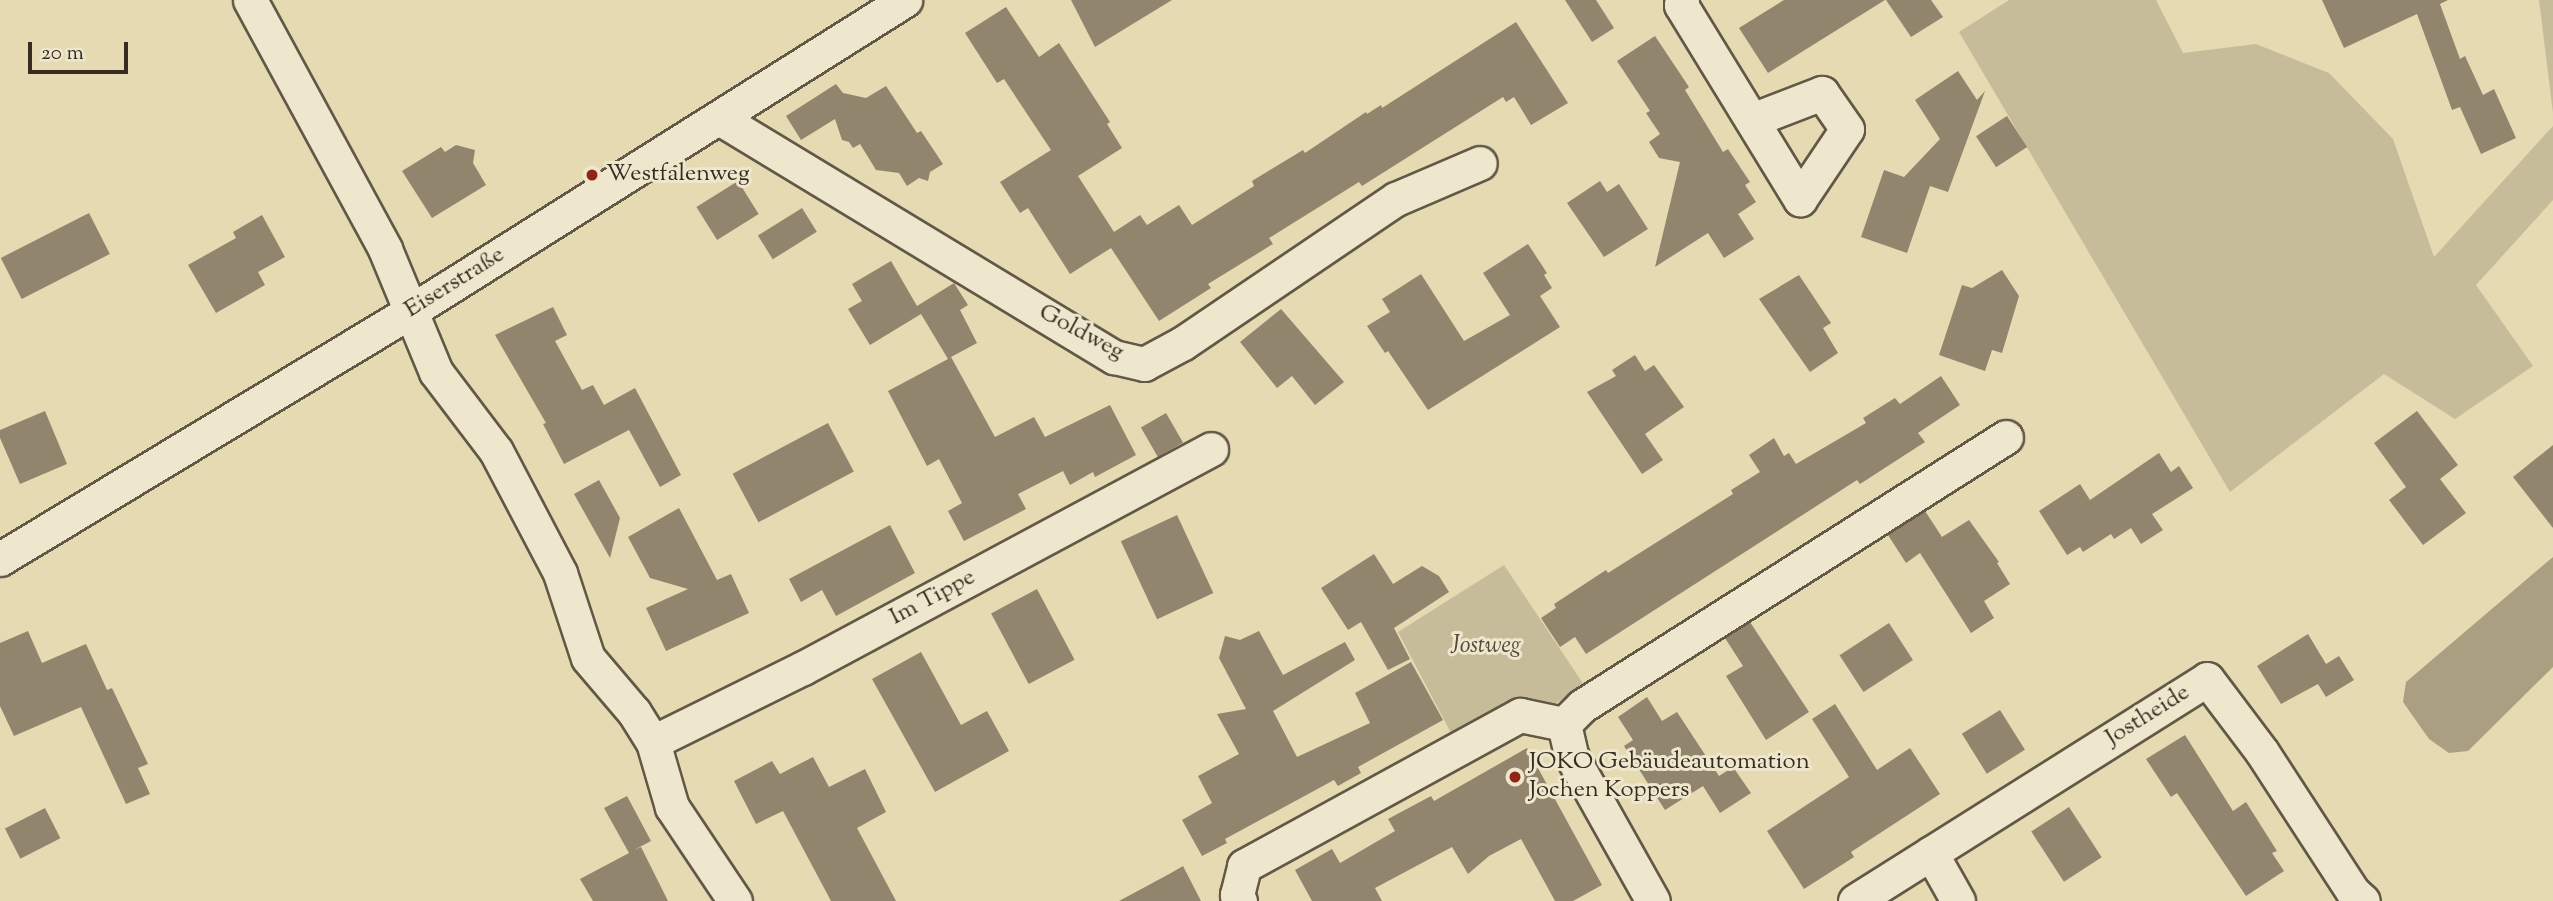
<!DOCTYPE html>
<html>
<head>
<meta charset="utf-8">
<style>
  body { margin:0 }
  #map { position:relative; width:2553px; height:901px; overflow:hidden; background:#e5dab2; font-family:"Sorts Mill Goudy",serif }
  div>[style] { position:absolute }
  [style*='--x'] { left:calc(var(--x)*1px); top:calc(var(--y)*1px); width:calc(var(--w)*1px); rotate:calc(var(--a)*1deg) }
  .green>* { inset:0; background:#c7bc9a }
  .water>* { inset:0; background:#aa9f81 }
  .building>* { inset:0; background:#91866d; transform-origin:0 0 }
  .roads { filter:drop-shadow(2px 0 #625846) drop-shadow(-2px 0 #625846) drop-shadow(0 2px #625846) drop-shadow(0 -2px #625846) }
  .minor>* { height:33px; margin:-16.5px; padding:0 16.5px; transform-origin:16.5px; border-radius:16.5px; background:#eee7cd }
  .dots>* { width:19px; height:19px; translate:-50% -50%; box-sizing:border-box; border:4px solid #eee7cd; border-radius:50% }
  span { translate:-50% -50%; white-space:nowrap; text-align:center; line-height:1.15; -webkit-text-stroke:6px #eee7cd; paint-order:stroke }
  .poi-label { font-size:24px; color:#372c22 }
  .left { translate:0 -50%; text-align:left }
  .street-label { font-size:24px; color:#372c22 }
  .park-label { font-size:24px; color:#54493a; font-style:italic }
  .scale { position:absolute; left:28px; top:42px; width:100px; height:32px; box-sizing:border-box; border:4px solid #372c22; border-top:0; padding-left:9px; font-size:21px; line-height:24px; white-space:nowrap; color:#372c22; -webkit-text-stroke:5px #eee7cd; paint-order:stroke }
</style>
</head>
<body>
<div id="map">
  <div class="green">
    <i style="clip-path:polygon(2009px 0,2156px 0,2183px 53px,2256px 44px,2329px 73px,2393px 139px,2434px 257px,2553px 126px,2553px 200px,2476px 285px,2533px 366px,2455px 419px,2384px 374px,2230px 492px,1959px 32px)"></i>
    <i style="clip-path:polygon(2539px 0,2553px 0,2553px 113px)"></i>
    <i style="clip-path:polygon(1504px 565px,1584px 685px,1555px 704px,1519px 697px,1451px 733px,1398px 632px)"></i>
  </div>
  <div class="water">
    <i style="clip-path:polygon(2553px 557px,2553px 667px,2468px 751px,2449px 753px,2429px 739px,2403px 702px,2406px 682px)"></i>
  </div>
  <div class="building">
    <i style="clip-path:polygon(1071px 0,1172px 0,1095px 47px)"></i>
    <i style="clip-path:polygon(1565px 0,1596px 0,1614px 28px,1592px 42px)"></i>
    <i style="clip-path:polygon(1784px 0,1885px 0,1768px 73px,1739px 28px)"></i>
    <i style="clip-path:polygon(1886px 0,1931px 0,1943px 17px,1911px 37px)"></i>
    <i style="clip-path:polygon(2322px 0,2448px 0,2440px 4px,2460px 59px,2465px 56px,2483px 95px,2494px 89px,2516px 138px,2481px 154px,2460px 107px,2452px 110px,2417px 14px,2344px 48px)"></i>
    <i style="clip-path:polygon(1006px 7px,1039px 57px,1059px 43px,1110px 122px,1107px 124px,1122px 148px,1078px 176px,1114px 232px,1140px 215px,1147px 225px,1179px 205px,1192px 225px,1254px 186px,1252px 181px,1303px 150px,1305px 153px,1366px 112px,1367px 114px,1381px 105px,1382px 108px,1516px 22px,1568px 103px,1531px 125px,1514px 97px,1506px 102px,1503px 97px,1362px 186px,1359px 182px,1269px 238px,1273px 244px,1208px 284px,1211px 288px,1159px 321px,1111px 248px,1070px 274px,1028px 208px,1020px 213px,1000px 182px,1051px 150px,1004px 79px,997px 83px,965px 33px)"></i>
    <i style="clip-path:polygon(1655px 36px,1689px 87px,1685px 90px,1723px 152px,1728px 149px,1750px 182px,1745px 185px,1756px 202px,1738px 214px,1754px 239px,1724px 258px,1708px 233px,1655px 267px,1680px 162px,1659px 158px,1649px 142px,1660px 134px,1646px 113px,1650px 111px,1617px 61px)"></i>
    <i style="clip-path:polygon(1958px 71px,1977px 100px,1985px 91px,1948px 192px,1930px 186px,1907px 253px,1861px 237px,1884px 170px,1904px 177px,1940px 139px,1915px 100px)"></i>
    <i style="clip-path:polygon(836px 84px,843px 93px,866px 98px,886px 86px,917px 133px,921px 131px,943px 164px,930px 172px,928px 181px,919px 178px,907px 186px,899px 173px,876px 170px,860px 144px,853px 148px,849px 142px,842px 140px,835px 119px,801px 140px,786px 116px)"></i>
    <i style="left:2007px;top:116px;width:37px;height:37px;rotate:57deg"></i>
    <i style="clip-path:polygon(456px 145px,475px 150px,473px 163px,486px 185px,432px 218px,402px 171px,441px 147px,445px 152px)"></i>
    <i style="left:738px;top:181px;width:39px;height:49px;rotate:58deg"></i>
    <i style="clip-path:polygon(1600px 181px,1607px 192px,1619px 184px,1648px 229px,1604px 257px,1567px 203px)"></i>
    <i style="left:802px;top:208px;width:28px;height:52px;rotate:58deg"></i>
    <i style="left:89px;top:213px;width:46px;height:99px;rotate:63deg"></i>
    <i style="clip-path:polygon(262px 215px,285px 257px,258px 272px,265px 285px,216px 313px,188px 265px,236px 238px,233px 232px)"></i>
    <i style="clip-path:polygon(1528px 244px,1547px 273px,1544px 275px,1552px 288px,1540px 296px,1560px 327px,1428px 410px,1388px 351px,1385px 353px,1367px 326px,1390px 312px,1382px 299px,1421px 274px,1464px 341px,1510px 315px,1483px 273px)"></i>
    <i style="clip-path:polygon(891px 261px,917px 306px,954px 283px,968px 305px,960px 310px,977px 343px,951px 357px,995px 437px,1034px 417px,1045px 437px,1110px 405px,1136px 455px,1095px 477px,1093px 472px,1070px 485px,1063px 471px,1018px 494px,1026px 509px,964px 541px,948px 511px,962px 503px,939px 459px,927px 466px,888px 391px,948px 359px,921px 314px,870px 345px,848px 309px,862px 301px,852px 284px)"></i>
    <i style="clip-path:polygon(2002px 270px,2019px 296px,2002px 353px,1992px 350px,1985px 371px,1939px 355px,1962px 285px,1972px 288px)"></i>
    <i style="clip-path:polygon(1799px 275px,1831px 323px,1823px 328px,1838px 353px,1810px 372px,1759px 299px)"></i>
    <i style="clip-path:polygon(553px 307px,567px 335px,555px 341px,582px 390px,593px 385px,604px 405px,635px 388px,681px 475px,660px 487px,629px 430px,564px 464px,543px 424px,546px 423px,495px 335px)"></i>
    <i style="clip-path:polygon(1281px 309px,1344px 382px,1315px 405px,1292px 376px,1277px 388px,1240px 342px)"></i>
    <i style="clip-path:polygon(1635px 355px,1645px 371px,1654px 365px,1684px 407px,1645px 434px,1663px 460px,1642px 474px,1587px 392px,1616px 376px,1612px 370px)"></i>
    <i style="clip-path:polygon(1941px 376px,1960px 405px,1918px 433px,1925px 442px,1860px 484px,1857px 480px,1586px 654px,1575px 637px,1560px 647px,1541px 618px,1556px 608px,1554px 604px,1606px 570px,1608px 573px,1733px 494px,1731px 490px,1760px 472px,1749px 455px,1774px 438px,1784px 456px,1789px 453px,1796px 464px,1866px 423px,1863px 418px,1895px 398px,1900px 404px)"></i>
    <i style="clip-path:polygon(45px 411px,67px 464px,20px 484px,0 438px,0 430px)"></i>
    <i style="clip-path:polygon(2417px 411px,2458px 465px,2440px 479px,2466px 513px,2423px 545px,2389px 500px,2406px 487px,2374px 443px)"></i>
    <i style="left:1166px;top:413px;width:34px;height:29px;rotate:60deg"></i>
    <i style="left:828px;top:423px;width:55px;height:108px;rotate:62deg"></i>
    <i style="clip-path:polygon(2553px 445px,2553px 528px,2513px 477px)"></i>
    <i style="clip-path:polygon(2159px 453px,2171px 472px,2179px 466px,2193px 488px,2152px 514px,2163px 530px,2141px 544px,2131px 528px,2114px 539px,2111px 534px,2083px 552px,2080px 547px,2067px 555px,2039px 511px,2080px 484px,2090px 500px)"></i>
    <i style="clip-path:polygon(599px 480px,620px 518px,610px 558px,574px 494px)"></i>
    <i style="clip-path:polygon(679px 508px,717px 580px,731px 574px,749px 613px,666px 651px,646px 608px,688px 589px,650px 578px,628px 537px)"></i>
    <i style="clip-path:polygon(1925px 511px,1942px 537px,1969px 520px,1999px 562px,1997px 563px,2010px 584px,1984px 601px,1994px 618px,1971px 633px,1920px 553px,1906px 563px,1888px 535px)"></i>
    <i style="left:1177px;top:515px;width:86px;height:62px;rotate:65deg"></i>
    <i style="clip-path:polygon(890px 525px,915px 573px,836px 616px,822px 590px,801px 602px,789px 579px)"></i>
    <i style="clip-path:polygon(1374px 554px,1393px 584px,1422px 566px,1439px 576px,1449px 592px,1394px 628px,1410px 659px,1388px 670px,1361px 622px,1348px 630px,1321px 588px)"></i>
    <i style="left:1037px;top:589px;width:80px;height:52px;rotate:62deg"></i>
    <i style="clip-path:polygon(1750px 622px,1809px 712px,1766px 740px,1726px 676px,1743px 666px,1725px 638px)"></i>
    <i style="left:1889px;top:623px;width:44px;height:59px;rotate:57deg"></i>
    <i style="clip-path:polygon(28px 631px,42px 663px,86px 644px,107px 690px,112px 688px,148px 764px,138px 768px,150px 794px,126px 804px,81px 707px,14px 736px,0 706px,0 643px)"></i>
    <i style="clip-path:polygon(1259px 631px,1283px 675px,1345px 642px,1355px 660px,1273px 711px,1297px 757px,1370px 723px,1355px 693px,1411px 662px,1443px 720px,1358px 767px,1361px 773px,1338px 786px,1334px 780px,1225px 839px,1227px 843px,1202px 856px,1182px 820px,1212px 803px,1198px 776px,1239px 754px,1217px 714px,1246px 709px,1219px 658px,1225px 636px,1240px 640px)"></i>
    <i style="clip-path:polygon(2308px 634px,2326px 664px,2339px 656px,2354px 680px,2326px 697px,2318px 684px,2281px 704px,2257px 666px)"></i>
    <i style="clip-path:polygon(921px 652px,961px 725px,987px 711px,1009px 751px,935px 792px,872px 679px)"></i>
    <i style="clip-path:polygon(1647px 697px,1662px 721px,1677px 712px,1719px 776px,1733px 767px,1751px 793px,1720px 813px,1703px 786px,1665px 810px,1624px 746px,1633px 740px,1618px 717px)"></i>
    <i style="clip-path:polygon(1835px 704px,1877px 770px,1910px 748px,1940px 794px,1851px 852px,1854px 857px,1804px 889px,1767px 831px,1849px 777px,1812px 719px)"></i>
    <i style="left:2000px;top:710px;width:47px;height:45px;rotate:58deg"></i>
    <i style="clip-path:polygon(2185px 735px,2233px 811px,2246px 802px,2277px 851px,2272px 853px,2284px 871px,2246px 896px,2177px 793px,2171px 797px,2146px 759px)"></i>
    <i style="clip-path:polygon(1527px 748px,1602px 885px,1573px 901px,1555px 901px,1521px 839px,1489px 856px,1468px 874px,1452px 847px,1375px 888px,1382px 901px,1312px 901px,1295px 870px,1332px 849px,1340px 863px,1395px 831px,1388px 819px,1431px 796px,1434px 801px)"></i>
    <i style="clip-path:polygon(813px 757px,829px 787px,865px 769px,886px 812px,857px 828px,896px 901px,831px 901px,783px 811px,756px 824px,734px 781px,772px 761px,780px 774px)"></i>
    <i style="clip-path:polygon(627px 796px,651px 841px,634px 850px,641px 847px,668px 901px,593px 901px,580px 879px,629px 853px,604px 808px)"></i>
    <i style="left:2069px;top:807px;width:60px;height:45px;rotate:57deg"></i>
    <i style="left:45px;top:808px;width:34px;height:45px;rotate:63deg"></i>
    <i style="clip-path:polygon(1183px 866px,1201px 901px,1119px 901px,1171px 873px)"></i>
  </div>
  <div class="roads">
    <div class="minor">
      <i style="--x:250;--y:0;--w:283;--a:61.5"></i>
      <i style="--x:385;--y:249;--w:133;--a:67.5"></i>
      <i style="--x:436;--y:372;--w:99;--a:52.8"></i>
      <i style="--x:496;--y:451;--w:138;--a:62.3"></i>
      <i style="--x:560;--y:573;--w:89;--a:71.8"></i>
      <i style="--x:588;--y:658;--w:71;--a:49.6"></i>
      <i style="--x:634;--y:712;--w:36;--a:58"></i>
      <i style="--x:653;--y:742;--w:68;--a:73.7"></i>
      <i style="--x:672;--y:807;--w:113;--a:56.2"></i>
      <i style="--x:1682;--y:0;--w:5;--a:101"></i>
      <i style="--x:1681;--y:5;--w:228;--a:58.5"></i>
      <i style="--x:1800;--y:199;--w:84;--a:-56.1"></i>
      <i style="--x:1847;--y:129;--w:44;--a:-124.8"></i>
      <i style="--x:1822;--y:93;--w:75;--a:158.9"></i>
      <i style="--x:719;--y:118;--w:462;--a:31.2"></i>
      <i style="--x:1114;--y:357;--w:31;--a:13"></i>
      <i style="--x:1144;--y:364;--w:44;--a:-28.3"></i>
      <i style="--x:1183;--y:343;--w:257;--a:-34.1"></i>
      <i style="--x:1396;--y:199;--w:91;--a:-23.2"></i>
      <i style="--x:0;--y:559;--w:480;--a:-31.1"></i>
      <i style="--x:411;--y:311;--w:584;--a:-32.19"></i>
      <i style="--x:1564;--y:724;--w:32;--a:77"></i>
      <i style="--x:1571;--y:755;--w:167;--a:60.7"></i>
      <i style="--x:653;--y:742;--w:167;--a:-26.3"></i>
      <i style="--x:803;--y:668;--w:463;--a:-28.2"></i>
      <i style="--x:1931;--y:853;--w:55;--a:60.6"></i>
      <i style="--x:1240;--y:901;--w:7;--a:-117"></i>
      <i style="--x:1237;--y:895;--w:30;--a:-76"></i>
      <i style="--x:1244;--y:866;--w:315;--a:-28.7"></i>
      <i style="--x:1520;--y:715;--w:45;--a:11.6"></i>
      <i style="--x:1564;--y:724;--w:25;--a:-45"></i>
      <i style="--x:1582;--y:706;--w:502;--a:-32.39"></i>
      <i style="--x:1855;--y:901;--w:416;--a:-32.2"></i>
      <i style="--x:2207;--y:679;--w:91;--a:53"></i>
      <i style="--x:2262;--y:752;--w:167;--a:57"></i>
      <i style="--x:2353;--y:892;--w:13;--a:42"></i>
    </div>
  </div>
  <div class="dots">
    <i style="left:592px;top:175px;background:#8f2418"></i>
    <i style="left:1515px;top:777px;background:#8f2418"></i>
  </div>
  <div class="poi-label">
    <span class="left" style="left:606px;top:175px">Westfalenweg</span>
    <span class="left" style="left:1529px;top:777px">JOKO Gebäudeautomation<br>Jochen Koppers</span>
  </div>
  <div class="street-label">
    <span style="left:455px;top:283px;rotate:-32deg">Eiserstraße</span>
    <span style="left:1081px;top:333px;rotate:28deg">Goldweg</span>
    <span style="left:933px;top:598px;rotate:-28deg">Im Tippe</span>
    <span style="left:2148px;top:716px;rotate:-32deg">Jostheide</span>
  </div>
  <div class="park-label">
    <span style="left:1486px;top:647px">Jostweg</span>
  </div>
  <div class="scale">20 m</div>
</div>
</body>
</html>
